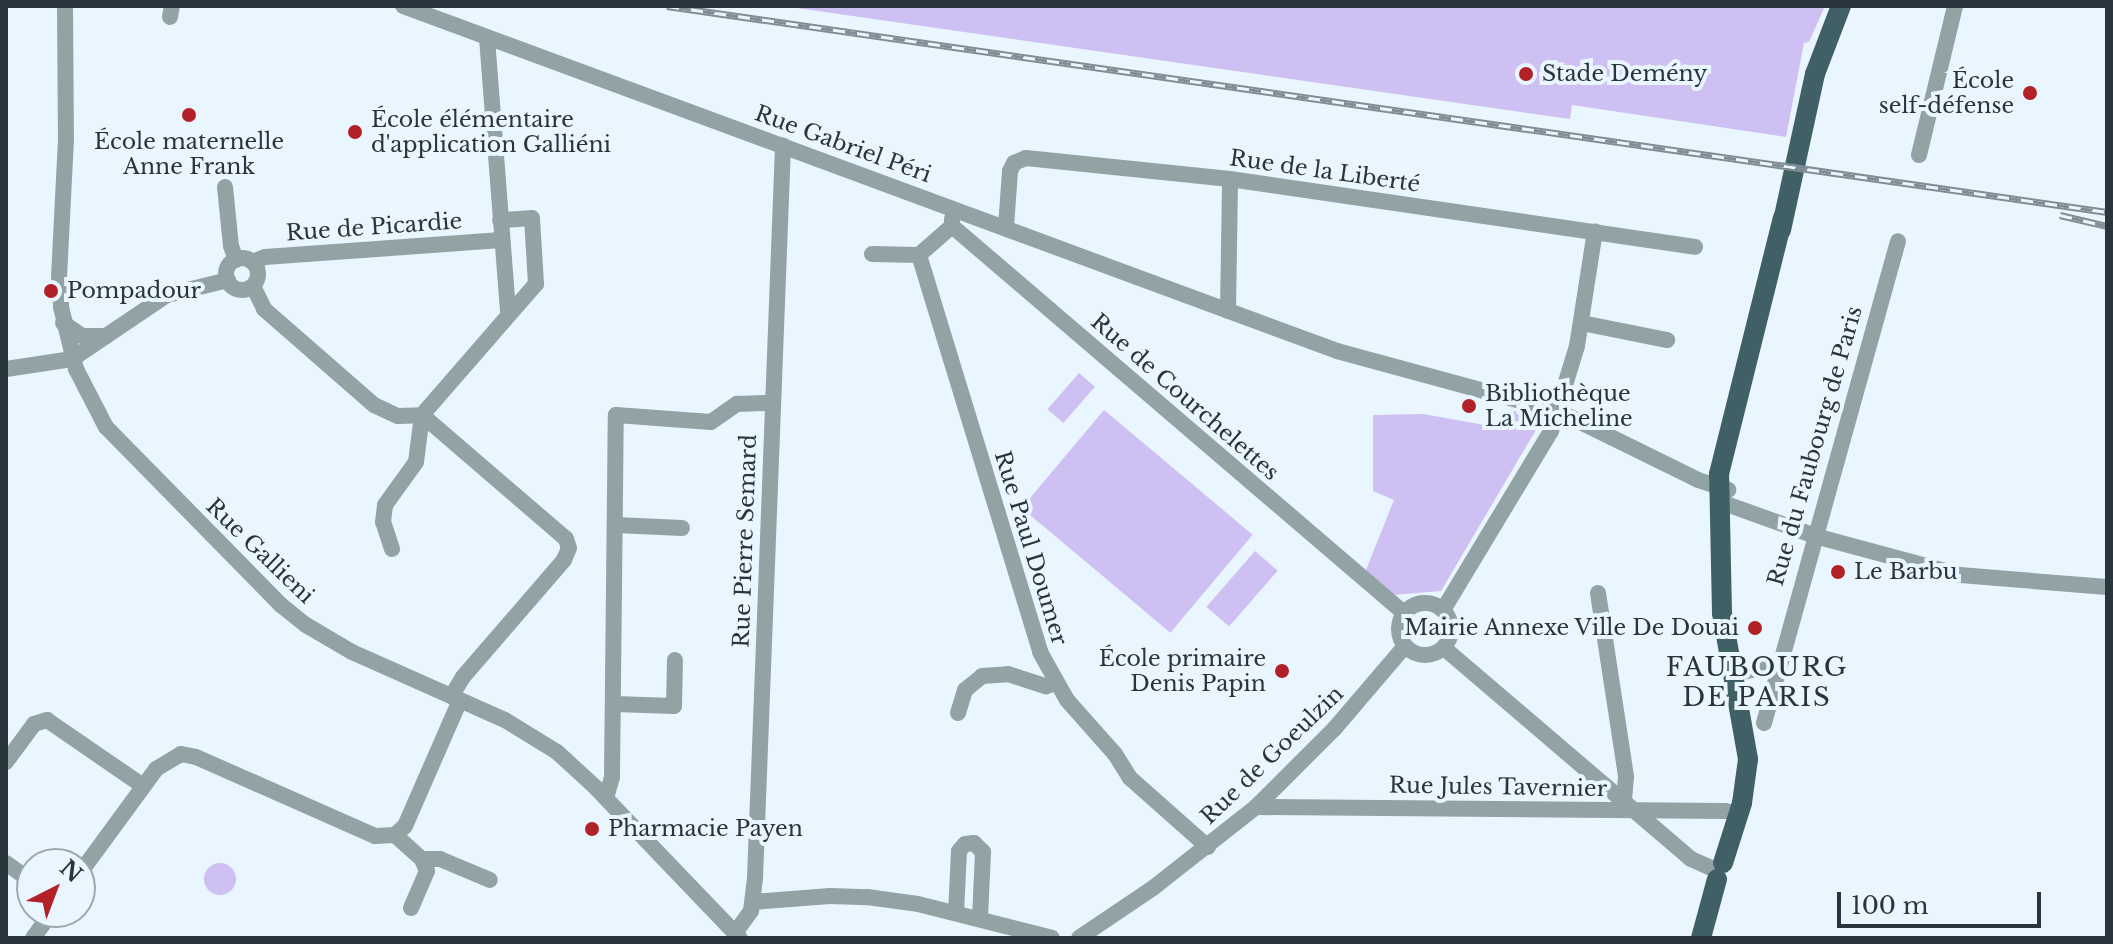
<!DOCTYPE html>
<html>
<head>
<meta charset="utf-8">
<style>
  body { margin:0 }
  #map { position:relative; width:2113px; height:944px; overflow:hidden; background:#eaf6ff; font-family:"Libre Baskerville",serif }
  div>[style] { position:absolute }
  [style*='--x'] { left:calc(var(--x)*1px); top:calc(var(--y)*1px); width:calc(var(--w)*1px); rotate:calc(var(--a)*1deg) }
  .green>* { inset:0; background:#cec0f3; transform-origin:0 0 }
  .round { border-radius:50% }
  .minor>* { height:16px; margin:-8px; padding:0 8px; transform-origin:8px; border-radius:8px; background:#92a3a6 }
  .minor>.ring { margin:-8px; padding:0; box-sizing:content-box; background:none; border:16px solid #92a3a6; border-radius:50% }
  .major>* { height:20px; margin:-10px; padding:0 10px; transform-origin:10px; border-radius:10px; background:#416066 }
  .rail>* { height:7px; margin-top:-3.5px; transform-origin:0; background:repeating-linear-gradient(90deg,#eaf6ff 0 12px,#818d96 0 24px); box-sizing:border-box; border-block:2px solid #818d96 }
  .dots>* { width:22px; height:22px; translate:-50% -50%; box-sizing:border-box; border:4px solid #eaf6ff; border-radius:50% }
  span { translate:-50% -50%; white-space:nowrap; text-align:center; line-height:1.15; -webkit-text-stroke:8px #eaf6ff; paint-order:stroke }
  .poi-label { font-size:22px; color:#29353d }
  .left { translate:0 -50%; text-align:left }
  .right { translate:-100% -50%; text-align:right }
  .street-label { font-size:22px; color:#29353d }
  .quarter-label { font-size:26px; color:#29353d; letter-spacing:2px }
  .frame { position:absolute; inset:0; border:8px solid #29353d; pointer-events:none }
  .north { position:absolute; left:16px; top:848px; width:80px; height:80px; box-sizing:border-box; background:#eaf6ff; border:2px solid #9da9b1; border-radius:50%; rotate:42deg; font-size:22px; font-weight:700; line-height:32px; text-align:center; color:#29353d }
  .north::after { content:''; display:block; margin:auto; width:28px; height:36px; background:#b22127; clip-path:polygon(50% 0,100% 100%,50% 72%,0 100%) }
  .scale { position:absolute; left:1837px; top:892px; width:204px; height:36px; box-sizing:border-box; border:4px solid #29353d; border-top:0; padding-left:10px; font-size:24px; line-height:28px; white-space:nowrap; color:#29353d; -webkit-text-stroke:6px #eaf6ff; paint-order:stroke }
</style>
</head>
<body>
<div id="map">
  <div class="green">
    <i style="clip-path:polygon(783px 6px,1825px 6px,1809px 42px,1804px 43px,1786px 137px,1572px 105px,1570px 119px)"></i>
    <i style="left:1079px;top:373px;width:21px;height:48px;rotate:41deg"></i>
    <i style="left:1104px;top:410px;width:194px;height:128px;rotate:40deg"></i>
    <i style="clip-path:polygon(1514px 411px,1543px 418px,1441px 591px,1392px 595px,1366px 570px,1394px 500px,1373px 491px,1373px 415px,1423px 414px,1507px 429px)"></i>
    <i style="left:1255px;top:551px;width:30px;height:74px;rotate:41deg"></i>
    <i class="round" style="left:204px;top:863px;width:32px;height:32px"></i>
  </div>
  <div class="minor">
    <i style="--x:65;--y:6;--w:133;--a:89.6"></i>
    <i style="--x:66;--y:139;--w:137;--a:92.9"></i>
    <i style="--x:59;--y:276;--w:31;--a:86"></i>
    <i style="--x:61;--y:307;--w:64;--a:76.4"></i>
    <i style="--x:76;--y:369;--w:65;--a:62.7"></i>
    <i style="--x:106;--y:427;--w:250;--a:45.5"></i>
    <i style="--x:281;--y:605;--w:32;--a:39"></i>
    <i style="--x:306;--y:625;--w:53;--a:30.4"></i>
    <i style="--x:352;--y:652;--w:167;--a:24"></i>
    <i style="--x:505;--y:720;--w:61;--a:31.6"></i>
    <i style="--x:557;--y:752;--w:52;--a:42.6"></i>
    <i style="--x:595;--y:787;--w:209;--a:46.2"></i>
    <i style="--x:403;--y:6;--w:996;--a:20.27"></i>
    <i style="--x:1337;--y:351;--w:229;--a:15.2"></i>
    <i style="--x:1558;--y:411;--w:156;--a:26.2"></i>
    <i style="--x:1698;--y:480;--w:32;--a:18"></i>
    <i style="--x:170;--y:17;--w:11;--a:-80"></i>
    <i style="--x:487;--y:38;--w:277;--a:85.6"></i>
    <i style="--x:1919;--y:155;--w:153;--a:-76.4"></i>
    <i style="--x:225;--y:187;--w:59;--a:84.2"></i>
    <i style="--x:231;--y:246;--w:15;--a:70"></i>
    <i style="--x:952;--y:219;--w:7;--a:90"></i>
    <i style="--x:952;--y:226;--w:595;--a:40.57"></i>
    <i style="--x:952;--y:226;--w:44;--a:138.7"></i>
    <i style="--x:919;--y:255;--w:415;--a:73"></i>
    <i style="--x:1040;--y:652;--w:55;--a:60.6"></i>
    <i style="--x:1067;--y:700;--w:72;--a:48.4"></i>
    <i style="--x:1115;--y:754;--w:28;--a:58"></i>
    <i style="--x:1130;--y:778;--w:104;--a:41.5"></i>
    <i style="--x:1006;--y:227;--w:56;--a:-85.9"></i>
    <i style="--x:1010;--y:171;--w:9;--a:-63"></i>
    <i style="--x:1014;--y:163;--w:13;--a:-23"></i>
    <i style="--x:1026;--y:158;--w:205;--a:5.9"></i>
    <i style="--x:1230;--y:179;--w:470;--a:8.3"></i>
    <i style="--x:872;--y:254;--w:47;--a:1.2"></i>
    <i class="ring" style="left:226px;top:258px;width:16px;height:16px"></i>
    <i style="--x:252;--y:262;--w:14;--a:-21"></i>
    <i style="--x:265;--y:257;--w:237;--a:-4.1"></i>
    <i style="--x:253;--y:286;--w:25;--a:64"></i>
    <i style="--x:264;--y:309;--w:146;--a:41.1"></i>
    <i style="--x:374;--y:405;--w:26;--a:25"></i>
    <i style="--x:398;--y:416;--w:24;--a:-2"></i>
    <i style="--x:1228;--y:311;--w:132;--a:-89.1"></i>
    <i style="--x:63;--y:323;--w:23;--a:34"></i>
    <i style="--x:82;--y:336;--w:24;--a:0"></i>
    <i style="--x:1582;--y:323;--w:87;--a:11.3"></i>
    <i style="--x:6;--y:369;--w:67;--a:-8.6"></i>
    <i style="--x:72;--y:359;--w:115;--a:-34"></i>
    <i style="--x:167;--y:295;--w:63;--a:-13.8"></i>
    <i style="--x:422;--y:415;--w:190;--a:40.7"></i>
    <i style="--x:566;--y:539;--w:9;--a:72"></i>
    <i style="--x:569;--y:548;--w:13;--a:113"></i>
    <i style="--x:564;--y:560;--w:155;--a:130.8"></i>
    <i style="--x:463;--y:677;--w:21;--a:121"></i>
    <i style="--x:1718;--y:501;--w:103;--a:19.8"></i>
    <i style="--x:1815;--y:536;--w:150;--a:15.1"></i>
    <i style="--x:1960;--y:575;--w:147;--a:4.7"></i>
    <i style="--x:616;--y:525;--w:66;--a:2.6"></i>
    <i style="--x:392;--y:549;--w:28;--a:-108"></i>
    <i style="--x:383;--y:522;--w:17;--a:-83"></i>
    <i style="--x:385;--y:505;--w:53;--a:-54.2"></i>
    <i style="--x:416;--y:462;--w:47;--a:-82.7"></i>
    <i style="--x:422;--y:415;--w:174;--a:-49"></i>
    <i style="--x:536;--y:284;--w:66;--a:-93.5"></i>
    <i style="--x:532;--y:218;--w:32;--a:176"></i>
    <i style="--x:1598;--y:593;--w:186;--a:81.3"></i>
    <i style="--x:1626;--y:777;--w:24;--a:95"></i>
    <i class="ring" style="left:1399px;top:603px;width:36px;height:36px"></i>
    <i style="--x:1443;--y:610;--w:209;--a:-58.9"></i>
    <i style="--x:1551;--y:431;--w:89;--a:-73"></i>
    <i style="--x:1577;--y:346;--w:116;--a:-81.1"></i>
    <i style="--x:1444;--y:648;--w:325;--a:40.5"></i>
    <i style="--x:1691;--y:859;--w:20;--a:24"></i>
    <i style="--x:1733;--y:674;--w:48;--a:-12"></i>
    <i style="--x:614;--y:704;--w:60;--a:1.9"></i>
    <i style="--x:674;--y:706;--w:46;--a:-88.8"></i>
    <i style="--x:958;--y:713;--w:24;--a:-73"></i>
    <i style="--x:965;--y:690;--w:22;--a:-39"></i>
    <i style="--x:982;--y:676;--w:26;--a:-4"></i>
    <i style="--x:1008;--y:674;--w:40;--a:18"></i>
    <i style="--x:1046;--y:686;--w:10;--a:-17"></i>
    <i style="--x:1764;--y:723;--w:500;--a:-74.46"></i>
    <i style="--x:6;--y:762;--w:47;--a:-53.6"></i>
    <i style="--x:34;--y:724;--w:14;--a:-17"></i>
    <i style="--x:47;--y:720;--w:116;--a:34.5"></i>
    <i style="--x:606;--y:798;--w:22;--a:-74"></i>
    <i style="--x:612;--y:777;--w:362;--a:-89.4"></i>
    <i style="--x:616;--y:415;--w:95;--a:4.2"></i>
    <i style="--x:711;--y:422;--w:32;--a:-35"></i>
    <i style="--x:737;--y:404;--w:36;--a:-2"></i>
    <i style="--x:1256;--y:807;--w:469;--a:0.5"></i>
    <i style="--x:1725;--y:811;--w:14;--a:12"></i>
    <i style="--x:395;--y:835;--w:36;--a:42"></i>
    <i style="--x:422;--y:859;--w:18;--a:0"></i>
    <i style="--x:440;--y:859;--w:54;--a:22.8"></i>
    <i style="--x:6;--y:863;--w:32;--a:36"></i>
    <i style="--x:80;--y:873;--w:129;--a:-53.8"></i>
    <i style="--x:156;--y:769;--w:29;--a:-31"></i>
    <i style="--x:181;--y:754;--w:15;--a:11"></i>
    <i style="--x:196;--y:757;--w:196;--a:23.8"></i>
    <i style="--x:375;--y:836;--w:20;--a:-3"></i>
    <i style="--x:395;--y:835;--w:13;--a:-42"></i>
    <i style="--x:405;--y:826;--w:137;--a:-66.4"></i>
    <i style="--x:753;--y:902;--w:77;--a:-4.5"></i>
    <i style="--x:830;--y:896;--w:37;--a:2"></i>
    <i style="--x:867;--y:897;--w:51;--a:7.8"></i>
    <i style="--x:918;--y:904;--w:138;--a:14.2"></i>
    <i style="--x:411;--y:908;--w:40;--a:-66.6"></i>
    <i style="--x:427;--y:871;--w:13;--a:-113"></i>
    <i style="--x:956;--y:913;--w:62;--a:-87.2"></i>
    <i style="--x:959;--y:851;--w:9;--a:-49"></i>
    <i style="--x:965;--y:844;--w:9;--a:-6"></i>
    <i style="--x:974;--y:843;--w:13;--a:45"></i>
    <i style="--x:983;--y:852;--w:67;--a:92.6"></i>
    <i style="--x:735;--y:933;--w:27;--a:-54"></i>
    <i style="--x:751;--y:911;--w:33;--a:-83"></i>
    <i style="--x:755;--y:878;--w:733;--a:-87.81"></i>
    <i style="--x:33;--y:938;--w:32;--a:-54"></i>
    <i style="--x:1079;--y:938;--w:89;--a:-34"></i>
    <i style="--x:1153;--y:888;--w:131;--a:-38.2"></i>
    <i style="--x:1256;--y:807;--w:112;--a:-45"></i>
    <i style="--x:1335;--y:728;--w:108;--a:-49.5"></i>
  </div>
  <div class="major">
    <i style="--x:1781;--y:230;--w:160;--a:-77.7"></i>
    <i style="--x:1815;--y:74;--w:73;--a:-69.1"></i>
    <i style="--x:1723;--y:863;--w:63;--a:-72.4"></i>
    <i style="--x:1742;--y:803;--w:44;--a:-82.2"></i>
    <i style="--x:1748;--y:759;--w:148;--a:-100.1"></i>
    <i style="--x:1722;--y:613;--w:139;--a:-91.2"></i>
    <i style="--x:1719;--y:474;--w:264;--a:-76"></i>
    <i style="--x:1701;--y:938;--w:61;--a:-74.8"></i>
  </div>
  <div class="rail">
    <i style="--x:667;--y:6;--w:1455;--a:8.14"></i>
    <i style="--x:2060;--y:215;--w:48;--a:13.2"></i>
  </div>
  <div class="dots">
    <i style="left:1526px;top:74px;background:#b22127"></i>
    <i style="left:2030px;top:93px;background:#b22127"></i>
    <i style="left:189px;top:115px;background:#b22127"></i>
    <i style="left:355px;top:132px;background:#b22127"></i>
    <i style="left:51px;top:291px;background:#b22127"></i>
    <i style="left:1469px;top:406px;background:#b22127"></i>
    <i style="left:1838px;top:572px;background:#b22127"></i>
    <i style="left:1755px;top:628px;background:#b22127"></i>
    <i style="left:1282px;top:671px;background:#b22127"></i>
    <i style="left:592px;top:829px;background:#b22127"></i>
  </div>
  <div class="poi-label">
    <span class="left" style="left:1542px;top:74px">Stade Demény</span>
    <span class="right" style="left:2014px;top:93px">École<br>self-défense</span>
    <span class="left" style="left:371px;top:132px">École élémentaire<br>d'application Galliéni</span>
    <span style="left:189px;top:154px">École maternelle<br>Anne Frank</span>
    <span class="left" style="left:67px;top:291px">Pompadour</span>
    <span class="left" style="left:1485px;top:406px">Bibliothèque<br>La Micheline</span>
    <span class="left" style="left:1854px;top:572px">Le Barbu</span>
    <span class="right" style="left:1739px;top:628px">Mairie Annexe Ville De Douai</span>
    <span class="right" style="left:1266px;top:671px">École primaire<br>Denis Papin</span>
    <span class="left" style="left:608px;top:829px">Pharmacie Payen</span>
  </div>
  <div class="street-label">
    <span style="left:843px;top:144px;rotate:20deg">Rue Gabriel Péri</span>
    <span style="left:1325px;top:171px;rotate:8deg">Rue de la Liberté</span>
    <span style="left:374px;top:227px;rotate:-4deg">Rue de Picardie</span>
    <span style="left:1185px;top:397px;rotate:41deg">Rue de Courchelettes</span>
    <span style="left:1815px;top:446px;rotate:-74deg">Rue du Faubourg de Paris</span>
    <span style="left:745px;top:541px;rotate:-88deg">Rue Pierre Semard</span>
    <span style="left:1031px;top:548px;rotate:73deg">Rue Paul Doumer</span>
    <span style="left:260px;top:551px;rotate:44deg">Rue Gallieni</span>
    <span style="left:1272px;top:755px;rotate:-44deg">Rue de Goeulzin</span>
    <span style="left:1498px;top:787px;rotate:1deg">Rue Jules Tavernier</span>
  </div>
  <div class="quarter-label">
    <span style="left:1757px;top:683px">FAUBOURG<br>DE PARIS</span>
  </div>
  <div class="frame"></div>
  <div class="north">N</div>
  <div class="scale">100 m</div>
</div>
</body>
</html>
